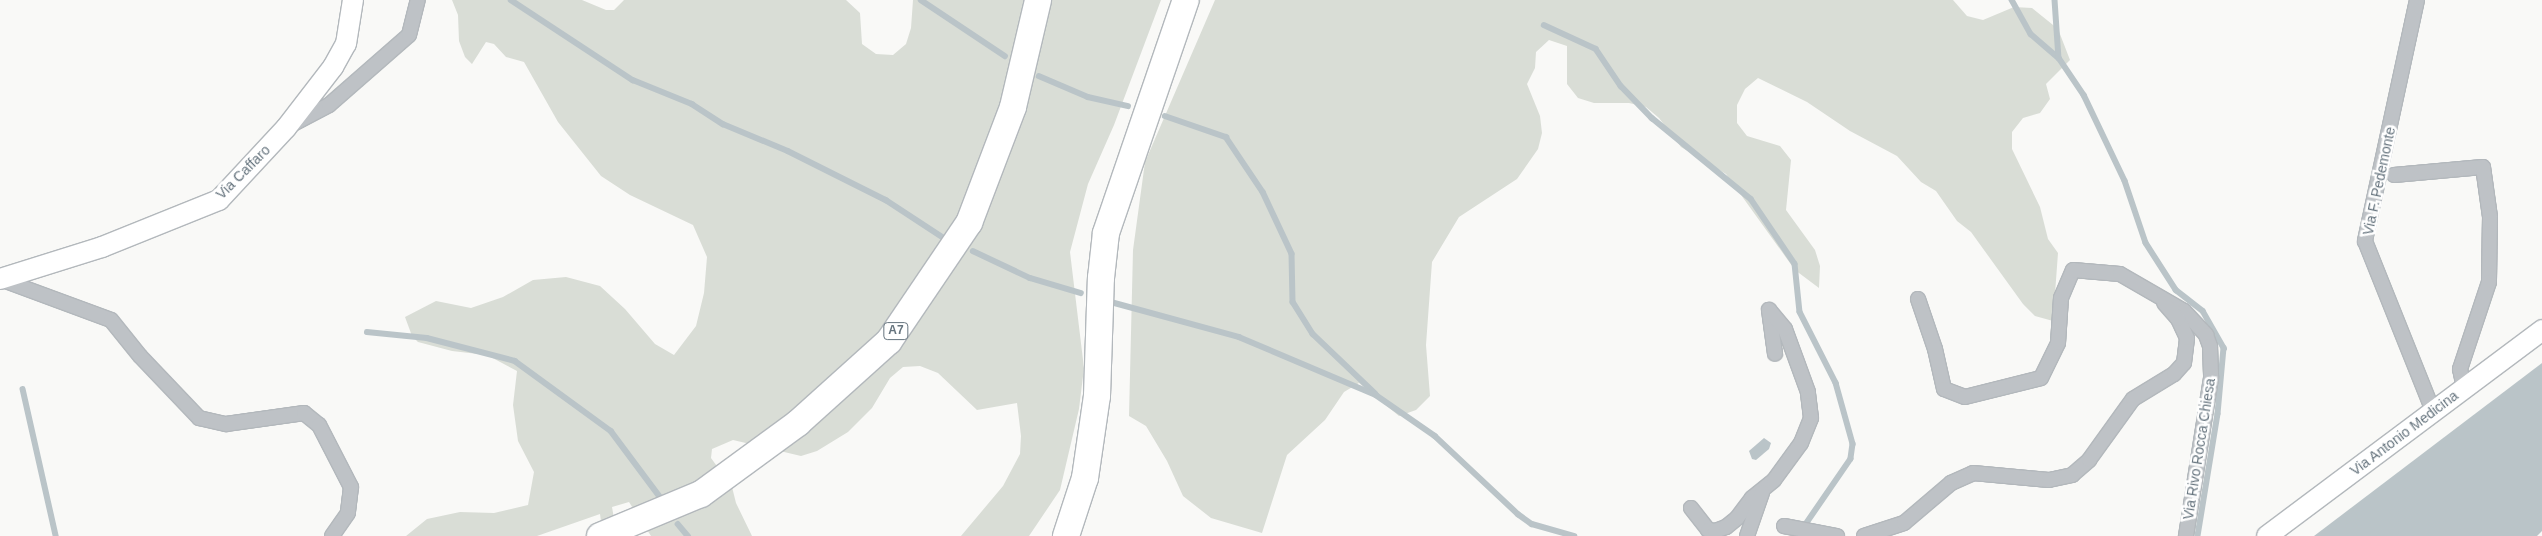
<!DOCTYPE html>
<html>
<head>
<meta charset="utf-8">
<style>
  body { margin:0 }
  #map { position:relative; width:2542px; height:536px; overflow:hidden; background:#f9f9f7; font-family:Arial,sans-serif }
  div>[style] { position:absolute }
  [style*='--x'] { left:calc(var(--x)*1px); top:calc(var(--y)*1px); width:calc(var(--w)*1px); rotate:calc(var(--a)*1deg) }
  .green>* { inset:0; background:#d9ddd6 }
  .water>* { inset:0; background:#bac4c8 }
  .stream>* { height:5.5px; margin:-2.75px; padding:0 2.75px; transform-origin:2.75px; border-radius:2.75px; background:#bac4c8 }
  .roads { filter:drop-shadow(1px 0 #b3b8bc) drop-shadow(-1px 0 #b3b8bc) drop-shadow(0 1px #b3b8bc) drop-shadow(0 -1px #b3b8bc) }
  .street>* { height:14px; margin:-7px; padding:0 7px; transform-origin:7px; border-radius:7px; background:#bec2c6 }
  .secondary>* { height:20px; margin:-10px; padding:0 10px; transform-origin:10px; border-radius:10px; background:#fff }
  .highway>* { height:26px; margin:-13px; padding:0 13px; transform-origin:13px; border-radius:13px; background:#fff }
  span { translate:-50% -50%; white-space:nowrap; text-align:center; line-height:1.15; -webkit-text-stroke:5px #fff; paint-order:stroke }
  .shield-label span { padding:1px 4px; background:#fff; border:1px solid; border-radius:4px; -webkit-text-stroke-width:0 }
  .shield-label { font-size:12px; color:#66747e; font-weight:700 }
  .street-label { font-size:14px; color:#66747e }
</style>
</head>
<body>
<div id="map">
  <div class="green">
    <i style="clip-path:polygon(452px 0,582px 0,606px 10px,614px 10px,624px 0,846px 0,860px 13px,862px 44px,876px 54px,893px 55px,906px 44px,911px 28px,913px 0,1161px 0,1114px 125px,1088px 184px,1070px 252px,1084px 368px,1079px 409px,1060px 490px,1029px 536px,961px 536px,1003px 486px,1020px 454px,1021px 436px,1017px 403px,977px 410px,938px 373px,920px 366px,903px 367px,890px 378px,872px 408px,848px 432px,817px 451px,801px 456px,733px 440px,712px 449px,711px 458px,732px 487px,736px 503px,752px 536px,651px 536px,629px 502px,612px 507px,617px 536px,603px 536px,600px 514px,537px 536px,406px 536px,427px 519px,460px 512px,494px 513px,528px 505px,534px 472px,518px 441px,513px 405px,517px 371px,487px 355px,452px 351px,418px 342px,412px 336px,405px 317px,436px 301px,471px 308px,503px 297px,533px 280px,566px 277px,600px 286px,625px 309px,655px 344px,674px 355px,696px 326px,704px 293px,707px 257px,693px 225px,630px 195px,601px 176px,558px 122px,524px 62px,506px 57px,494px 44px,486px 42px,472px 64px,465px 57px,459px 41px,458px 15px)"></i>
    <i style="clip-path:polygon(1215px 0,1953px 0,1967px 16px,1983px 20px,2014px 7px,2032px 8px,2058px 29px,2070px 60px,2046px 84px,2050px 99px,2040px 113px,2023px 118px,2012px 132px,2012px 149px,2040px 207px,2048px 239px,2058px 253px,2053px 321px,2035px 316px,2023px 304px,1971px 232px,1957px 221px,1936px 191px,1921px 182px,1897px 156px,1850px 131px,1807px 102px,1758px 78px,1745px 89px,1737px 105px,1737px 123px,1747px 136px,1780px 146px,1791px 160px,1786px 210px,1815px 250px,1820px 266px,1819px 288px,1795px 270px,1726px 174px,1681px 147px,1659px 118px,1646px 107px,1629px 103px,1594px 103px,1578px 98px,1567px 84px,1567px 46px,1549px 40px,1536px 52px,1535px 68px,1527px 84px,1540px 116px,1542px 133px,1538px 149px,1517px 179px,1459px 217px,1432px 262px,1426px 345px,1430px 396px,1416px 410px,1399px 416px,1359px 383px,1344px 392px,1325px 420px,1287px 455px,1262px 533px,1211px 518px,1183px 496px,1167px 461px,1146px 426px,1129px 416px,1133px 250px,1145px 162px)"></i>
  </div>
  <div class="water">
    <i style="clip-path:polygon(2542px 363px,2542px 531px,2537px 536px,2314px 536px)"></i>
    <i style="clip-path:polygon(1764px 438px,1771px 443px,1769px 449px,1756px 460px,1752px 459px,1749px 451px)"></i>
  </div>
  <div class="stream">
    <i style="--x:511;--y:0;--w:146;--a:33.3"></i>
    <i style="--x:633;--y:80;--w:64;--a:22.1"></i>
    <i style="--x:692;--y:104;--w:37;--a:33"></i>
    <i style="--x:723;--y:124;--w:70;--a:22.6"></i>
    <i style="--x:788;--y:151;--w:110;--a:26.6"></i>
    <i style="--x:886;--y:200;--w:73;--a:33.3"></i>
    <i style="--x:921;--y:0;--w:101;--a:33.7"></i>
    <i style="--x:2012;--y:0;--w:39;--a:61"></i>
    <i style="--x:2031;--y:34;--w:37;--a:41"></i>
    <i style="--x:2055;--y:0;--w:58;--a:86.1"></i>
    <i style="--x:2059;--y:58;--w:45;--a:56"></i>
    <i style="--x:2084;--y:95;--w:95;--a:64.5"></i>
    <i style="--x:2125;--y:181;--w:65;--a:71.3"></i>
    <i style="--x:2146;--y:243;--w:56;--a:57.4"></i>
    <i style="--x:2176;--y:290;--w:34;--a:38"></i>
    <i style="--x:2203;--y:311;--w:43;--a:60.4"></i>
    <i style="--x:2224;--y:348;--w:66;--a:95.2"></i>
    <i style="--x:2218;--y:414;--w:124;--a:99.3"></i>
    <i style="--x:1544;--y:25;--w:57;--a:24.8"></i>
    <i style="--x:1596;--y:49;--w:45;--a:56"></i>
    <i style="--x:1621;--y:86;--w:45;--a:45.9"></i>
    <i style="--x:1652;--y:118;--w:128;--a:39.3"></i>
    <i style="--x:1751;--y:199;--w:78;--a:55.9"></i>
    <i style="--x:1795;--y:264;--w:48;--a:84.1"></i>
    <i style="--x:1800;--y:312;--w:80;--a:63.1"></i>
    <i style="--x:1836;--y:383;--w:63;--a:74.4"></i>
    <i style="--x:1853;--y:444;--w:15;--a:98"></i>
    <i style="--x:1851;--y:459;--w:93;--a:124.5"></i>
    <i style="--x:1039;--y:76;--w:53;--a:23.2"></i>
    <i style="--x:1088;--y:97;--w:41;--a:12.7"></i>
    <i style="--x:1165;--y:116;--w:65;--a:19"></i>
    <i style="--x:1226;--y:137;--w:66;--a:56.1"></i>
    <i style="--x:1263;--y:192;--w:68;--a:64.9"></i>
    <i style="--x:1292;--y:254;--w:48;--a:88.8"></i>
    <i style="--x:1293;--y:302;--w:38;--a:58"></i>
    <i style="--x:1313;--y:334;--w:86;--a:43.6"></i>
    <i style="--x:973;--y:251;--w:63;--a:25.3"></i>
    <i style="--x:1030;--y:278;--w:53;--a:16.4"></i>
    <i style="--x:1111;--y:302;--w:133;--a:15.3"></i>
    <i style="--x:1239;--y:337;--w:149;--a:22.9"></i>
    <i style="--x:1376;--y:395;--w:72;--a:34.8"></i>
    <i style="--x:1435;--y:436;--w:114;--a:43.2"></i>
    <i style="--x:1518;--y:514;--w:17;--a:36"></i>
    <i style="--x:1532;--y:524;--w:44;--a:15.9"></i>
    <i style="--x:367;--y:332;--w:60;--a:5.7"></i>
    <i style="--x:427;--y:338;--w:91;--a:14.6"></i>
    <i style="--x:515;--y:361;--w:119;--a:36.1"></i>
    <i style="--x:611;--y:431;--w:84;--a:53.3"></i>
    <i style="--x:23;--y:389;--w:151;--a:77.3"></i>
    <i style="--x:678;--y:524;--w:16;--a:50"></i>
  </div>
  <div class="roads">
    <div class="street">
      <i style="--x:2417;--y:0;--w:247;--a:102.2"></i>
      <i style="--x:2365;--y:241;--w:183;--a:68.2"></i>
      <i style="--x:291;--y:125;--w:43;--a:-27.8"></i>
      <i style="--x:329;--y:105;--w:106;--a:-41.2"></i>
      <i style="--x:409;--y:35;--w:36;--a:-76"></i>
      <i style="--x:2394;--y:175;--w:89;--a:-5.1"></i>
      <i style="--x:2483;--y:167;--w:50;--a:82"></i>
      <i style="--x:2490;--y:217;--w:65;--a:90.9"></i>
      <i style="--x:2489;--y:282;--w:92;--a:108.4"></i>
      <i style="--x:2460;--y:369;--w:19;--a:78"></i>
      <i style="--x:0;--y:279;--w:118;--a:20.3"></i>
      <i style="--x:111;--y:320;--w:46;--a:51.1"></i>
      <i style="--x:140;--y:356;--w:86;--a:46.4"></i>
      <i style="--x:199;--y:418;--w:28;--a:13"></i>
      <i style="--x:226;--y:424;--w:79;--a:-8"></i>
      <i style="--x:304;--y:413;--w:19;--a:39"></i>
      <i style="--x:319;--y:425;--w:70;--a:62.7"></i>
      <i style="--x:351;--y:487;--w:26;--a:97"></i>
      <i style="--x:348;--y:513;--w:28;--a:125"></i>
      <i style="--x:1918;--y:299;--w:53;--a:71.2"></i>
      <i style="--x:1935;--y:349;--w:41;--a:77.3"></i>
      <i style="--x:1944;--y:389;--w:22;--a:21"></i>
      <i style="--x:1965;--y:397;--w:78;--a:-14"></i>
      <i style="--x:2041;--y:378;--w:39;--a:-64"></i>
      <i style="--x:2058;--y:343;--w:45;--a:-86.2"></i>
      <i style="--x:2061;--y:298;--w:30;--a:-67"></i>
      <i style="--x:2073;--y:270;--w:47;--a:4.9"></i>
      <i style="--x:2120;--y:274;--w:74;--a:30"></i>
      <i style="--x:2184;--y:311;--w:33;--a:47"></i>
      <i style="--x:2206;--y:335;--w:12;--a:70"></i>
      <i style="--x:2210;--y:346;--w:32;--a:88"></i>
      <i style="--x:2211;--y:378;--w:160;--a:99"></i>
      <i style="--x:1769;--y:310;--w:44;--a:82.2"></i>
      <i style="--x:1691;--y:508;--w:28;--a:52"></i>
      <i style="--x:1708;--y:530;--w:7;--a:8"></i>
      <i style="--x:1715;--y:531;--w:12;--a:-20"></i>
      <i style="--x:1726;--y:527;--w:14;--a:-39"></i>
      <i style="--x:1737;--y:518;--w:25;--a:-53"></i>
      <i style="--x:1752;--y:498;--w:28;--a:-39"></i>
      <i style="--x:1774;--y:480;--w:46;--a:-53.9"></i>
      <i style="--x:1801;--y:443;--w:27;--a:-68"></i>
      <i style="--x:1811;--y:418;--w:26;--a:-97"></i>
      <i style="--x:1808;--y:392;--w:67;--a:-110.1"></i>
      <i style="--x:1785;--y:329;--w:25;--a:-130"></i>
      <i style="--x:1784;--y:526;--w:54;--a:10.7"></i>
      <i style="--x:1747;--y:536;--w:46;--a:-70.8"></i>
      <i style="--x:1864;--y:536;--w:42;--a:-18"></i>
      <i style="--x:1904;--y:523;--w:62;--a:-40.4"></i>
      <i style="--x:1951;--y:483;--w:24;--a:-24"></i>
      <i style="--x:1973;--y:473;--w:76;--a:5.3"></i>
      <i style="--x:2049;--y:480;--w:24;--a:-12"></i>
      <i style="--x:2072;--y:475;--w:23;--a:-41"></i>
      <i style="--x:2089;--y:460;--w:75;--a:-54.2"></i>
      <i style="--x:2133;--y:399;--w:48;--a:-31.4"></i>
      <i style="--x:2174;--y:374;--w:15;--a:-48"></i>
      <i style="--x:2184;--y:363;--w:25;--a:-83"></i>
      <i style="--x:2187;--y:338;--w:21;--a:-115"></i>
      <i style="--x:2178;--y:319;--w:21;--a:-131"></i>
    </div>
    <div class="secondary">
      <i style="--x:0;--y:279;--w:107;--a:-17.4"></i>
      <i style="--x:102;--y:247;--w:126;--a:-21.9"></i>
      <i style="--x:219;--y:200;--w:98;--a:-47.1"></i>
      <i style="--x:286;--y:128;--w:77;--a:-52.4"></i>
      <i style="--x:333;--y:67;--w:26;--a:-61"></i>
      <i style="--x:346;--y:44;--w:45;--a:-81"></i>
      <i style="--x:2267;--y:536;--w:344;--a:-36.8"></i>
    </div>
    <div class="highway">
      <i style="--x:600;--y:536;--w:109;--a:-22.6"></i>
      <i style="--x:701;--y:494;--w:120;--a:-36.2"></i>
      <i style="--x:798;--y:423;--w:122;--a:-42"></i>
      <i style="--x:889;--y:341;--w:143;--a:-55.9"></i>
      <i style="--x:969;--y:223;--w:124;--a:-69.2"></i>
      <i style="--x:1013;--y:107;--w:110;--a:-76.8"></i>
      <i style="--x:1066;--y:536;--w:61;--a:-71.9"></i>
      <i style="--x:1085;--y:478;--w:83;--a:-81.7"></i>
      <i style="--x:1097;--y:396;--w:118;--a:-88.1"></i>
      <i style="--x:1101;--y:278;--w:45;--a:-83.7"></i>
      <i style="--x:1106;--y:233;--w:246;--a:-71.1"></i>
    </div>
  </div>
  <div class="shield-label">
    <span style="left:896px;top:331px">A7</span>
  </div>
  <div class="street-label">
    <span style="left:243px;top:172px;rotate:-45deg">Via Caffaro</span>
    <span style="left:2379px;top:181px;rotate:-78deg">Via F. Pedemonte</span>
    <span style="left:2404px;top:433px;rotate:-37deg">Via Antonio Medicina</span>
    <span style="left:2199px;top:449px;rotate:-81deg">Via Rivo Rocca Chiesa</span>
  </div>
</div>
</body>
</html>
